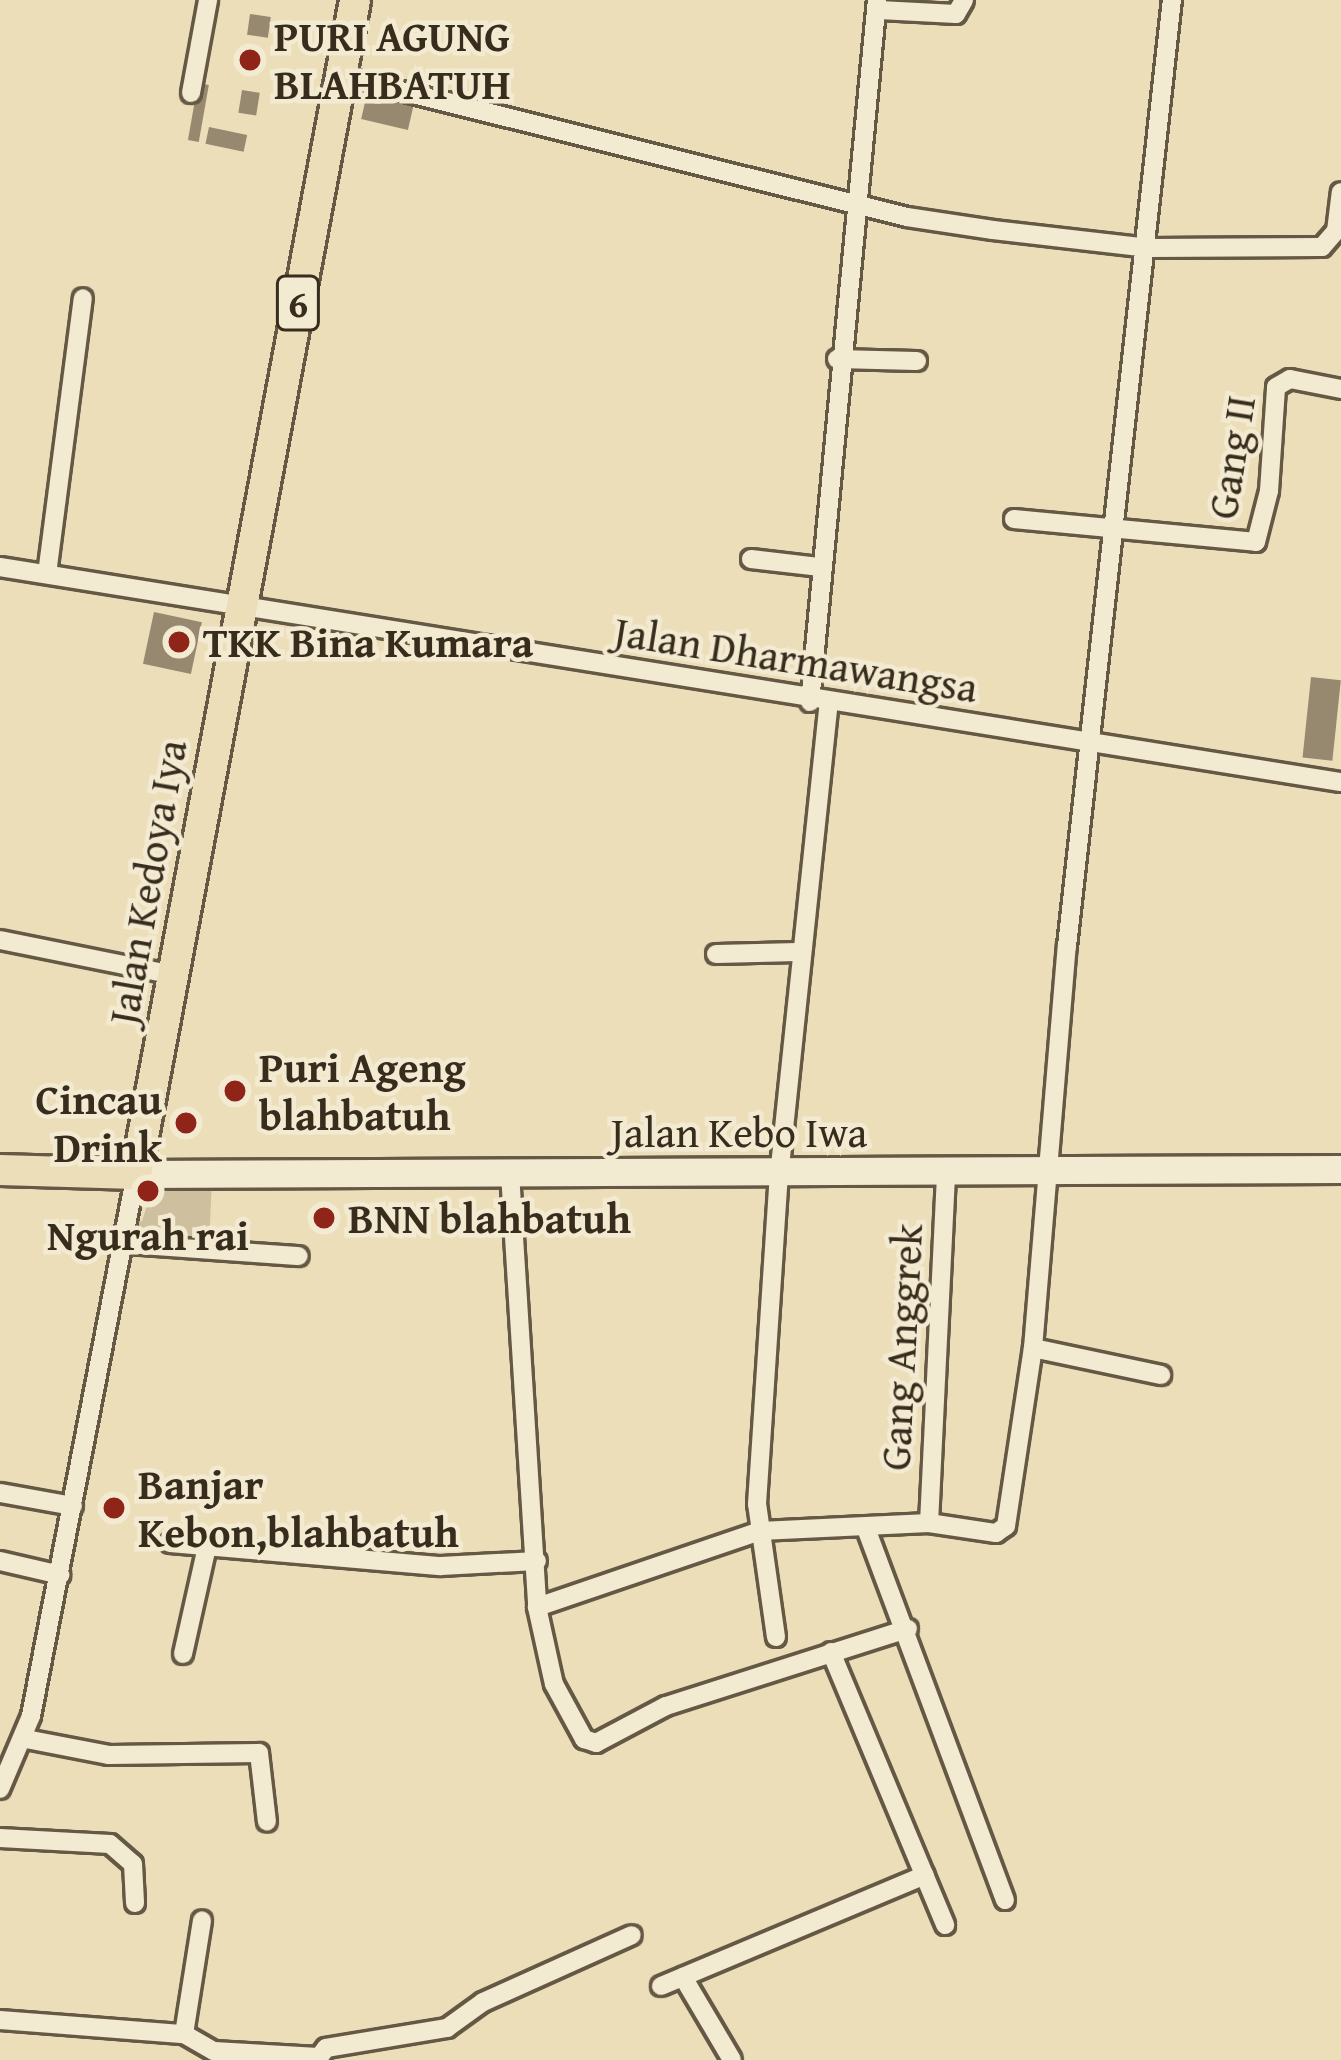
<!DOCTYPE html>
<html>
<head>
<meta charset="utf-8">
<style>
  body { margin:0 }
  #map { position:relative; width:1341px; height:2060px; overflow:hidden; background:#eddeba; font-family:"Gentium Book Plus",serif }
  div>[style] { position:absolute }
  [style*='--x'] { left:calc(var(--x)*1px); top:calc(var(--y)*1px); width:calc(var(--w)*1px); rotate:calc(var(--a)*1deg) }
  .green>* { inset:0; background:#cec09f }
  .building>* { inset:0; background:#96896f; transform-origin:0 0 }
  .roads { filter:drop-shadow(3px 0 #655844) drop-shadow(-3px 0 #655844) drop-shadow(0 3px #655844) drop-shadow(0 -3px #655844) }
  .minor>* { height:18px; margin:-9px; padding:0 9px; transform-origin:9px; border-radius:9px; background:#f3ead2 }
  .secondary>* { height:27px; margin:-13.5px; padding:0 13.5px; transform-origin:13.5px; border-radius:13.5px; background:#f3ead2 }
  .trunk>* { height:30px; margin:-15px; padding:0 15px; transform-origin:15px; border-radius:15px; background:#eddeba }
  .dots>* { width:33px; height:33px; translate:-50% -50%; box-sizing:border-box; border:6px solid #f3ead2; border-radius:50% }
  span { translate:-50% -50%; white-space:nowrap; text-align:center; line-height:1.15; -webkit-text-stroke:9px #f3ead2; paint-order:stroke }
  .shield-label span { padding:3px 9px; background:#f3ead2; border:3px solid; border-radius:9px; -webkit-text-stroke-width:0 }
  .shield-label { font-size:39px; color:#382c1d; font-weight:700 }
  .poi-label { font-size:42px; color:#382c1d; font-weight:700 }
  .left { translate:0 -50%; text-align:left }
  .right { translate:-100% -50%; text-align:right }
  .street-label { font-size:42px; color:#382c1d }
</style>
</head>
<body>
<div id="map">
  <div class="green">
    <i style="clip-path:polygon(212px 1179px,209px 1247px,138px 1242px,135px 1221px,142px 1221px,152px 1190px,170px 1180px)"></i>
  </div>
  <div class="building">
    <i style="left:250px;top:14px;width:21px;height:21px;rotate:8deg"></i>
    <i style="left:198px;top:83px;width:11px;height:58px;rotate:10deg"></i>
    <i style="left:369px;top:85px;width:48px;height:35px;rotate:13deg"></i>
    <i style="left:242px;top:90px;width:18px;height:23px;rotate:9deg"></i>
    <i style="left:209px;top:127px;width:39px;height:17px;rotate:12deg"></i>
    <i style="left:154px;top:612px;width:49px;height:53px;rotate:12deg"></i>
    <i style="left:1311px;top:677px;width:30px;height:81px;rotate:6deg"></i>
  </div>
  <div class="roads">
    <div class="minor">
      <i style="--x:879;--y:10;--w:77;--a:3"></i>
      <i style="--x:956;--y:14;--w:16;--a:-60"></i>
      <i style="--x:341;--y:76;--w:583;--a:13.99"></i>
      <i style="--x:907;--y:217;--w:87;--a:8.6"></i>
      <i style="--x:993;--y:230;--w:157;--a:6.6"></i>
      <i style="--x:1149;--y:248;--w:173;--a:-0.3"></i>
      <i style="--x:1322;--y:247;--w:21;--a:-49"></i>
      <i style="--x:1336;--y:231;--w:39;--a:-83"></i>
      <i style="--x:191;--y:93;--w:95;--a:-79.6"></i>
      <i style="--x:837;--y:359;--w:80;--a:1.4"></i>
      <i style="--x:1014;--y:519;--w:243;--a:5.4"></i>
      <i style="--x:1256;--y:542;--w:53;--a:-75.7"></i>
      <i style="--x:1269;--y:491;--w:104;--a:-86.1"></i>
      <i style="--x:1276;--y:387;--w:16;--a:-30"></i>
      <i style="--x:1290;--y:379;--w:52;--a:11.1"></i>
      <i style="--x:751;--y:559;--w:68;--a:6.7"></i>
      <i style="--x:0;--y:567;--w:1358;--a:9.11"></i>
      <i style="--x:47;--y:574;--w:278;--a:-82.6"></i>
      <i style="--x:810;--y:702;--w:705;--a:-84.55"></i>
      <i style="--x:0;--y:940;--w:177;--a:11.4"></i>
      <i style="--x:716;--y:954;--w:83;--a:-1.4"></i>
      <i style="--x:510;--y:1173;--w:435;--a:86.4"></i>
      <i style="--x:537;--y:1607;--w:79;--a:77.6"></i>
      <i style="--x:554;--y:1684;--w:63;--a:61.4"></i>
      <i style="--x:584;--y:1739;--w:13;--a:18"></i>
      <i style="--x:596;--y:1743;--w:79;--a:-27.9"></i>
      <i style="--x:666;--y:1706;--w:254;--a:-17.7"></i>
      <i style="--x:126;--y:1244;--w:173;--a:4"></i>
      <i style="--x:1033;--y:1348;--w:131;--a:11.9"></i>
      <i style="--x:0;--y:1493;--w:74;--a:10.1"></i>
      <i style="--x:929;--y:1523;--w:348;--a:-87.2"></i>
      <i style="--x:867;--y:1531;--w:394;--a:69.5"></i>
      <i style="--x:170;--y:1543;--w:272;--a:4.9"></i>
      <i style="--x:441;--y:1566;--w:96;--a:-3"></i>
      <i style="--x:0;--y:1561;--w:62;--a:13.1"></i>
      <i style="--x:537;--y:1607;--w:236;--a:-18.8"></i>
      <i style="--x:760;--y:1531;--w:169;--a:-2.7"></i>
      <i style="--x:929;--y:1523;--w:68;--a:8.5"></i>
      <i style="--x:996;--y:1533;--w:12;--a:-35"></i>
      <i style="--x:1006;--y:1526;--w:180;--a:-81.4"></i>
      <i style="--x:1033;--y:1348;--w:403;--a:-85.2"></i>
      <i style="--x:1067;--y:946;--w:952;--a:-83.67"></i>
      <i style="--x:776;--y:1637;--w:134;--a:-98.1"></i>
      <i style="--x:757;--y:1504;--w:329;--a:-86.2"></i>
      <i style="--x:779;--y:1176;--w:473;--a:-84"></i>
      <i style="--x:831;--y:1652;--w:296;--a:67.3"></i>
      <i style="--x:183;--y:1654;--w:110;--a:-77.4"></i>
      <i style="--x:26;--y:1739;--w:85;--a:10.9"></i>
      <i style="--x:109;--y:1755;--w:150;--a:-0.8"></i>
      <i style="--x:259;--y:1753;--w:69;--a:83.4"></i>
      <i style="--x:0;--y:1789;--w:79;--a:-67"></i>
      <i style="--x:31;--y:1716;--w:552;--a:-79.04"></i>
      <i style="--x:0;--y:1838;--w:110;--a:3.1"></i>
      <i style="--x:110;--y:1844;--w:30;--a:41"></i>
      <i style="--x:133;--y:1864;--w:39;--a:87"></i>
      <i style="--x:683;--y:1977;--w:96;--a:59.4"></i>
      <i style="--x:661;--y:1986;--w:286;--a:-22.8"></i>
      <i style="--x:0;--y:2020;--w:185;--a:4.4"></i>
      <i style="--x:184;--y:2034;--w:34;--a:30"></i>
      <i style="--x:214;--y:2051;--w:104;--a:3.3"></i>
      <i style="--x:184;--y:2034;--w:115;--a:-81"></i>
      <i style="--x:317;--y:2060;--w:15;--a:-53"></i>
      <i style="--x:326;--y:2048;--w:123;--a:-9.4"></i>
      <i style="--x:447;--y:2028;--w:44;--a:-35.8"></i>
      <i style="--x:483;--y:2002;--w:163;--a:-24.2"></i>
    </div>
    <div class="secondary">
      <i style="--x:136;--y:1174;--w:1205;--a:-0.24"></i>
    </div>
    <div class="trunk">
      <i style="--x:0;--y:1170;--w:136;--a:1.7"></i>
      <i style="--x:136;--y:1174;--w:1194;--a:-79.43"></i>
    </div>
  </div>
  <div class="dots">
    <i style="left:250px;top:60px;background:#8f2418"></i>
    <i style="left:179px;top:642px;background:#8f2418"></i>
    <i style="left:235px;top:1091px;background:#8f2418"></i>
    <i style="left:186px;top:1123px;background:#8f2418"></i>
    <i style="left:148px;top:1191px;background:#8f2418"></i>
    <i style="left:324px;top:1218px;background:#8f2418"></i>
    <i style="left:114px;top:1508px;background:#8f2418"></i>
  </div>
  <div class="shield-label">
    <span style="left:298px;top:303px">6</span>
  </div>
  <div class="poi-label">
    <span class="left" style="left:274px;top:60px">PURI AGUNG<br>BLAHBATUH</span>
    <span class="left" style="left:203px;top:642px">TKK Bina Kumara</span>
    <span class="left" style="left:259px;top:1091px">Puri Ageng<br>blahbatuh</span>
    <span class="right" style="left:162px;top:1123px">Cincau<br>Drink</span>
    <span class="left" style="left:348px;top:1218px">BNN blahbatuh</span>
    <span style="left:148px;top:1235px">Ngurah rai</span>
    <span class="left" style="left:138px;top:1508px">Banjar<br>Kebon,blahbatuh</span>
  </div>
  <div class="street-label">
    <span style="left:1231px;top:457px;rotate:-81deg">Gang II</span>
    <span style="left:796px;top:659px;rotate:9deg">Jalan Dharmawangsa</span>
    <span style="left:147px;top:882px;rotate:-80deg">Jalan Kedoya Iya</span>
    <span style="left:739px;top:1132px">Jalan Kebo Iwa</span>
    <span style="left:901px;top:1347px;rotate:-87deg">Gang Anggrek</span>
  </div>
</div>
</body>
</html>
